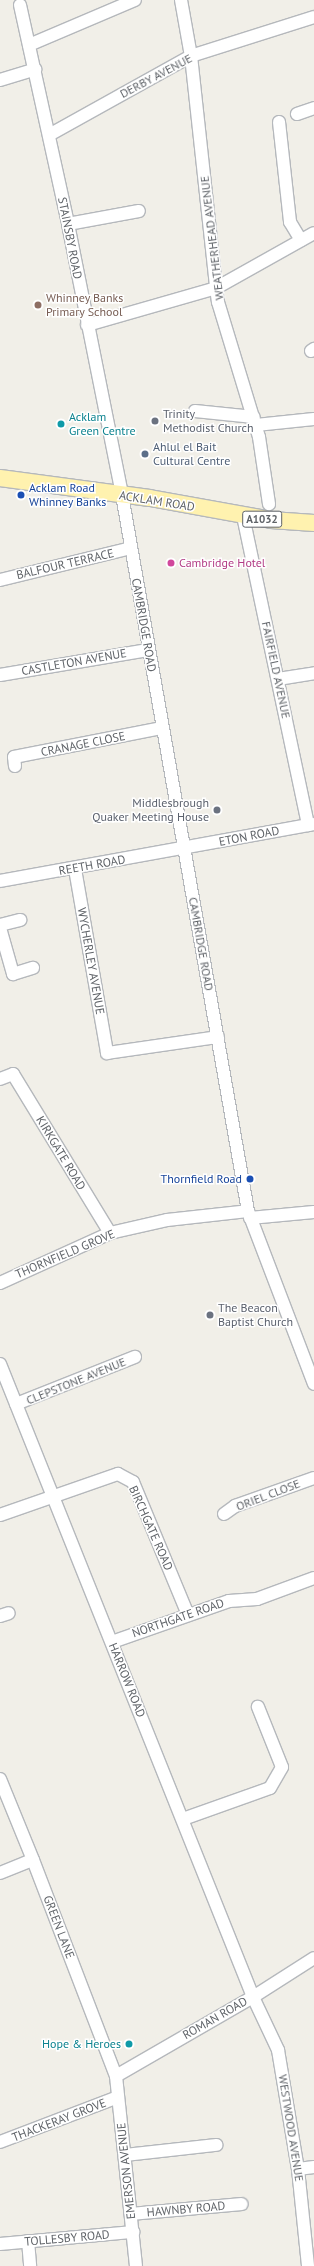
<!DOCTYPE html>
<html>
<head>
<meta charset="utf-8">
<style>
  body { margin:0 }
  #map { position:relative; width:314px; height:2266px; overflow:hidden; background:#f1efe8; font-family:"PT Sans",sans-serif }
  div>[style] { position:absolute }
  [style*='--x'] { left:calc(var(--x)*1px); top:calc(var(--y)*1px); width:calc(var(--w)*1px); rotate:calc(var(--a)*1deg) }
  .roads { filter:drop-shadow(1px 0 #b5b8bc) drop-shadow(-1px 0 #b5b8bc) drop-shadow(0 1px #b5b8bc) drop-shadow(0 -1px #b5b8bc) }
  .minor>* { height:12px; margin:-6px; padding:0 6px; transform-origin:6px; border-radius:6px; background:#fff }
  .major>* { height:16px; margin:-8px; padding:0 8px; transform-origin:8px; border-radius:8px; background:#fff2af }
  .dots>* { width:11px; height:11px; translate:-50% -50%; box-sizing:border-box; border:2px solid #fff; border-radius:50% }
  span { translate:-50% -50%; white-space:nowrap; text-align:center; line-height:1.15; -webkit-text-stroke:3px #fff; paint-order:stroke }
  .shield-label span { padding:1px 3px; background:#fff; border:1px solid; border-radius:3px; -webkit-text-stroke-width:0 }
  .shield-label { font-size:11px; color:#5f6368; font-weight:700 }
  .street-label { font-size:12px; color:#5f6368 }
  .education-label { font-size:12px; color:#785e54 }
  .left { translate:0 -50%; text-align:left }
  .worship-label { font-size:12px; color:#5b616d }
  .right { translate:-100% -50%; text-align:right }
  .culture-label { font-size:12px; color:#0d838f }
  .service-label { font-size:12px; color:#4e5e75 }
  .transit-label { font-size:12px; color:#164399 }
  .hotel-label { font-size:12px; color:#b23c85 }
</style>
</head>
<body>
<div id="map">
  <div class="roads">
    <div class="minor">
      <i style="--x:181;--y:0;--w:57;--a:79.9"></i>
      <i style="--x:191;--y:56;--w:233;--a:83.8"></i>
      <i style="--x:216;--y:288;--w:14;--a:82"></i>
      <i style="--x:218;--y:302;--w:141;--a:73.1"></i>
      <i style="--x:259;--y:437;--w:68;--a:81.5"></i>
      <i style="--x:20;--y:5;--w:224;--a:77.6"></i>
      <i style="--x:68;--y:224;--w:276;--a:78.7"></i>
      <i style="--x:122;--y:495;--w:727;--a:80.02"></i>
      <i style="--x:248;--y:1211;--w:185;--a:69.1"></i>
      <i style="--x:29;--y:45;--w:115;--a:-23"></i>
      <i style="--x:0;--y:80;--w:37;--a:-17"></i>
      <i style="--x:297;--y:114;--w:18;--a:-19"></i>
      <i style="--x:279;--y:122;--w:101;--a:83.7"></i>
      <i style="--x:290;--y:222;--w:21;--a:59"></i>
      <i style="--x:49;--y:135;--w:162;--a:-29.1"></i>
      <i style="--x:191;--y:56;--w:129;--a:-17.6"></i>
      <i style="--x:68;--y:224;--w:72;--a:-10.4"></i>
      <i style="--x:87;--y:325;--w:134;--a:-16"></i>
      <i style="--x:216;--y:288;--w:112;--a:-29.3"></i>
      <i style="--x:311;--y:351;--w:4;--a:-34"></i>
      <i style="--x:195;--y:411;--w:59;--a:5.8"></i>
      <i style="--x:256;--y:425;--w:58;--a:-5.9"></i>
      <i style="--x:243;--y:516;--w:316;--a:78.1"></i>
      <i style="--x:0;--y:580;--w:135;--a:-13.7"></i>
      <i style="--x:0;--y:675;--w:150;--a:-9.6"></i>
      <i style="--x:278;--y:679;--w:36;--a:-9"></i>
      <i style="--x:15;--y:766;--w:9;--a:-96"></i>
      <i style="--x:14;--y:757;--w:151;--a:-11.1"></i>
      <i style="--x:75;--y:869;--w:187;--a:80.1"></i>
      <i style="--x:107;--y:1053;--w:112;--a:-8.2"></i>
      <i style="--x:0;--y:881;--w:319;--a:-10.3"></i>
      <i style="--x:0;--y:925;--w:21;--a:-14"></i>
      <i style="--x:0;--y:928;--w:48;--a:74.2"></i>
      <i style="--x:13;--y:974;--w:21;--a:-17"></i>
      <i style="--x:0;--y:1079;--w:14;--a:-21"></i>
      <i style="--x:13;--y:1074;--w:186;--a:58.6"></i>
      <i style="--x:250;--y:1218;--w:64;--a:-5.4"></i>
      <i style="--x:0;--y:1283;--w:121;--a:-24.4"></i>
      <i style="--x:110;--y:1233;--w:58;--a:-12.8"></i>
      <i style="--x:167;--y:1220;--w:81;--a:-6.3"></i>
      <i style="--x:0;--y:1364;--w:682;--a:68.21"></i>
      <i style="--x:253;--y:1997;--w:59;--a:64.7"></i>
      <i style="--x:278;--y:2050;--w:121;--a:80.5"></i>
      <i style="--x:298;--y:2169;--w:98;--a:84.1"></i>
      <i style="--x:16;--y:1404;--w:128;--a:-21.6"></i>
      <i style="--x:224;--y:1514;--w:14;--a:-36"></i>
      <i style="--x:235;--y:1506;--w:84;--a:-19.5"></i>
      <i style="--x:0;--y:1515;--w:125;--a:-19.2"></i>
      <i style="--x:118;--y:1474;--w:17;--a:28"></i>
      <i style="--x:133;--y:1482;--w:144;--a:67.5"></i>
      <i style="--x:0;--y:1616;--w:9;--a:-18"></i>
      <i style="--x:112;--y:1642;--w:124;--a:-19.3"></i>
      <i style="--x:229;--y:1601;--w:28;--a:-4"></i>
      <i style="--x:257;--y:1599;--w:61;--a:-20.2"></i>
      <i style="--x:0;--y:1779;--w:87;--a:67.8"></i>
      <i style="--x:33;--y:1860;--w:231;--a:69"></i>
      <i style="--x:116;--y:2076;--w:191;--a:84"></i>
      <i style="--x:183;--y:1819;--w:92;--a:-19.6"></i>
      <i style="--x:270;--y:1788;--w:24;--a:-60"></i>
      <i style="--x:282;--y:1767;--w:65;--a:-111.8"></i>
      <i style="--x:0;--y:1873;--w:35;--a:-22"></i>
      <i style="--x:116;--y:2076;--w:158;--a:-30"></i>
      <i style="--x:253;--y:1997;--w:72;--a:-32.6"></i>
      <i style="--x:0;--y:2142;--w:126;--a:-20.9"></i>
      <i style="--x:125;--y:2155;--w:92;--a:-6.3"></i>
      <i style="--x:298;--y:2169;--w:16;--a:-7"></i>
      <i style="--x:131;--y:2214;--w:111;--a:-5.1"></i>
      <i style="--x:28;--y:2241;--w:25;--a:85"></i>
      <i style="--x:0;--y:2244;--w:134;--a:-5.2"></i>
    </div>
    <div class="major">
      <i style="--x:0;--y:478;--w:151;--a:7.6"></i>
      <i style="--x:150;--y:498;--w:123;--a:10.3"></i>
      <i style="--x:271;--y:520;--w:43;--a:4"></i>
    </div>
  </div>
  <div class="dots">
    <i style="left:38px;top:305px;background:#8d6e63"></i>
    <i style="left:155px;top:421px;background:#6b7280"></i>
    <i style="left:61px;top:424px;background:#0f9aa8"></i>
    <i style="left:145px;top:454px;background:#5c6f8a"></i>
    <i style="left:21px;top:495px;background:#1a4fb4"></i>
    <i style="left:171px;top:563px;background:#d1479c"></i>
    <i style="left:217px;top:810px;background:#6b7280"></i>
    <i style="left:250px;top:1179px;background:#1a4fb4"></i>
    <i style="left:210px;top:1315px;background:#6b7280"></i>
    <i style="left:129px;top:2044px;background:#0f9aa8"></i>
  </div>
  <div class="shield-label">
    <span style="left:262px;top:519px">A1032</span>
  </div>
  <div class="street-label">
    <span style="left:156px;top:76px;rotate:-28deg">DERBY AVENUE</span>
    <span style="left:70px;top:238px;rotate:79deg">STAINSBY ROAD</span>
    <span style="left:212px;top:238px;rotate:-97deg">WEATHERHEAD AVENUE</span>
    <span style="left:157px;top:501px;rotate:9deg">ACKLAM ROAD</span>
    <span style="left:65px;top:564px;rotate:-13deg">BALFOUR TERRACE</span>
    <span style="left:144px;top:625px;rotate:80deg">CAMBRIDGE ROAD</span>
    <span style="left:74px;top:662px;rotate:-10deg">CASTLETON AVENUE</span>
    <span style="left:276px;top:670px;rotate:78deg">FAIRFIELD AVENUE</span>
    <span style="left:83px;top:744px;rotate:-11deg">CRANAGE CLOSE</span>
    <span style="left:249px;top:836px;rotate:-11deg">ETON ROAD</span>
    <span style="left:92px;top:865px;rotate:-10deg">REETH ROAD</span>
    <span style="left:201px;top:944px;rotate:80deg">CAMBRIDGE ROAD</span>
    <span style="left:91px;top:961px;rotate:80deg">WYCHERLEY AVENUE</span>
    <span style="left:61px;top:1153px;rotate:59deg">KIRKGATE ROAD</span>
    <span style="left:65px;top:1254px;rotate:-23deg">THORNFIELD GROVE</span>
    <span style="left:76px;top:1381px;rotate:-22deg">CLEPSTONE AVENUE</span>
    <span style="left:268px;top:1495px;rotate:-21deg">ORIEL CLOSE</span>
    <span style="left:151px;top:1528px;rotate:66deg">BIRCHGATE ROAD</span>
    <span style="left:178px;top:1618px;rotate:-19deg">NORTHGATE ROAD</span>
    <span style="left:127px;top:1680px;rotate:68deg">HARROW ROAD</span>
    <span style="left:59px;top:1927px;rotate:69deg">GREEN LANE</span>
    <span style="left:215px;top:2018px;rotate:-30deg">ROMAN ROAD</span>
    <span style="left:59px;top:2120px;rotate:-21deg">THACKERAY GROVE</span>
    <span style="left:291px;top:2128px;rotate:81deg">WESTWOOD AVENUE</span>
    <span style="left:126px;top:2171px;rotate:-96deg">EMERSON AVENUE</span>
    <span style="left:186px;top:2209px;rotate:-5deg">HAWNBY ROAD</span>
    <span style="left:67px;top:2238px;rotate:-5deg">TOLLESBY ROAD</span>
  </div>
  <div class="education-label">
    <span class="left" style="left:46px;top:305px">Whinney Banks<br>Primary School</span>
  </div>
  <div class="worship-label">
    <span class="left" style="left:163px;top:421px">Trinity<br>Methodist Church</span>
    <span class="right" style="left:209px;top:810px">Middlesbrough<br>Quaker Meeting House</span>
    <span class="left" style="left:218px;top:1315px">The Beacon<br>Baptist Church</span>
  </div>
  <div class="culture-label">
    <span class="left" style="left:69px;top:424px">Acklam<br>Green Centre</span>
    <span class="right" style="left:121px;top:2044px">Hope &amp; Heroes</span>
  </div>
  <div class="service-label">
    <span class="left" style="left:153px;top:454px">Ahlul el Bait<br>Cultural Centre</span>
  </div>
  <div class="transit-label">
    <span class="left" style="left:29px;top:495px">Acklam Road<br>Whinney Banks</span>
    <span class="right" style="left:242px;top:1179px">Thornfield Road</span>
  </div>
  <div class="hotel-label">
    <span class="left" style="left:179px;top:563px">Cambridge Hotel</span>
  </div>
</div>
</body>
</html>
